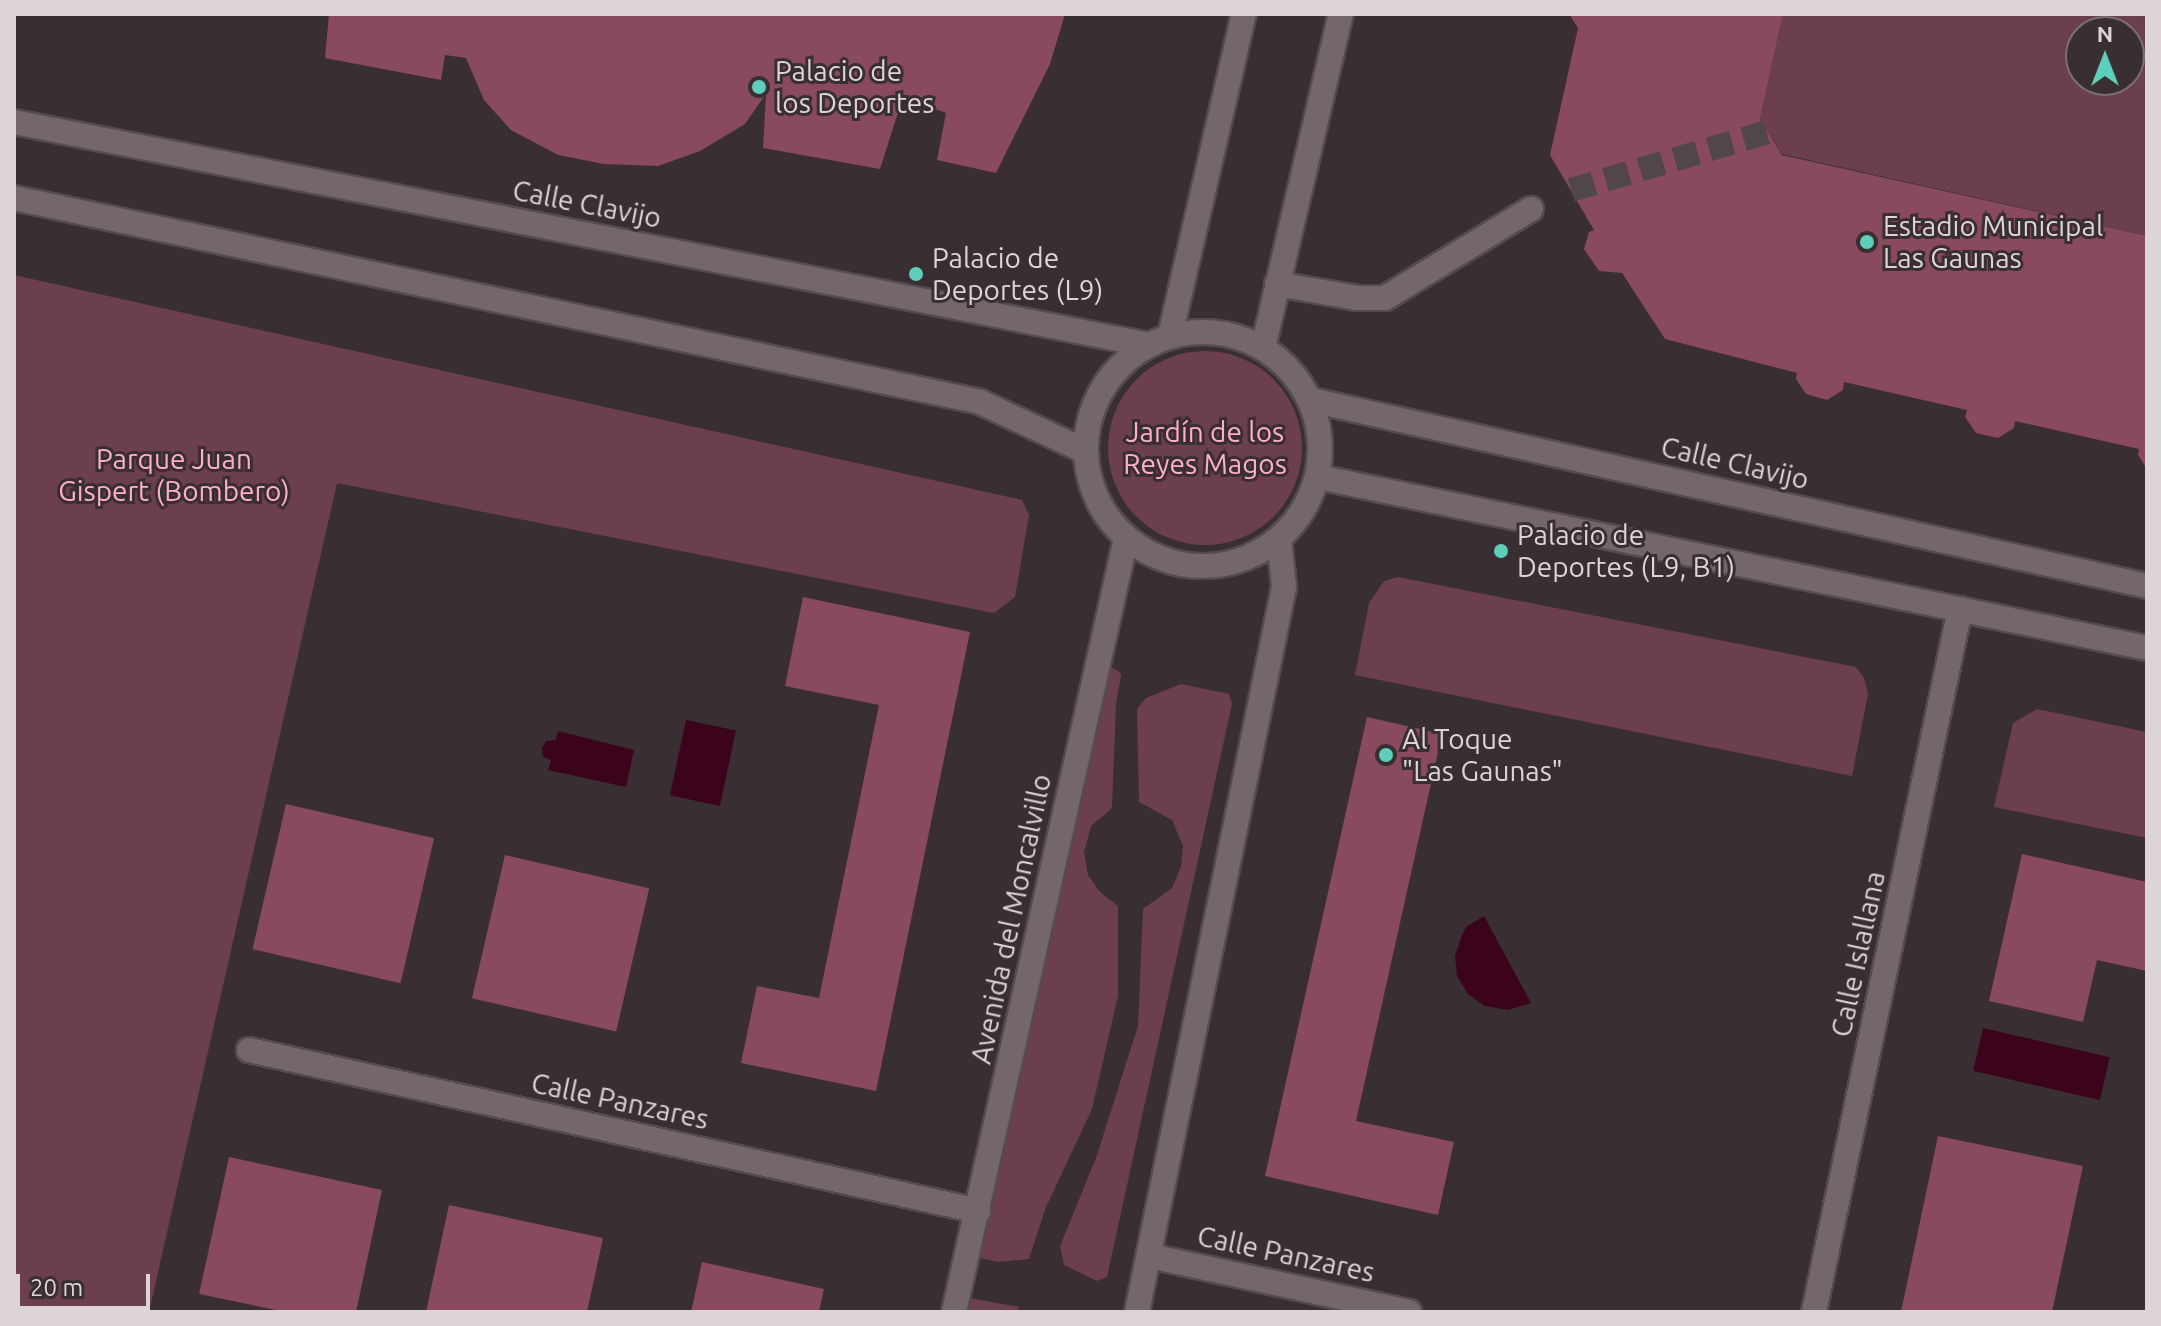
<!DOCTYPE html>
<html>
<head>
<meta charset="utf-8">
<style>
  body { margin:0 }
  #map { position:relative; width:2161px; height:1326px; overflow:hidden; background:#392e31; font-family:Ubuntu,sans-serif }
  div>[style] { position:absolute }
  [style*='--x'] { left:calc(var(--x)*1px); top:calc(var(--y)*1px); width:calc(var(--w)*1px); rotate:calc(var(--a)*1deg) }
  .green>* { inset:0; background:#6c3f4d }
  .round { border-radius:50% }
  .water>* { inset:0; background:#3c031c; transform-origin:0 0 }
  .building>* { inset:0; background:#894a5e; transform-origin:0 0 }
  .minor-tunnel>* { height:24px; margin-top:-12px; transform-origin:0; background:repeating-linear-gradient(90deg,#51474a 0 24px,transparent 0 36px) }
  .roads { filter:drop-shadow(2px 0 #554b4e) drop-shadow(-2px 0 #554b4e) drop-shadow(0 2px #554b4e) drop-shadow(0 -2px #554b4e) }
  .minor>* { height:24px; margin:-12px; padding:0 12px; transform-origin:12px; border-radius:12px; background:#74676b }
  .minor>.ring { margin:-12px; padding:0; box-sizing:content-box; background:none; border:24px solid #74676b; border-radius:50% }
  .dots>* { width:22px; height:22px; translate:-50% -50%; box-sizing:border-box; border:4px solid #392e31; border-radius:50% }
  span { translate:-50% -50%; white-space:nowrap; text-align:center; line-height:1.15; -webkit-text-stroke:6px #392e31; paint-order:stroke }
  .poi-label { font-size:28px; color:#dcd4d6 }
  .left { translate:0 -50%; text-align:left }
  .street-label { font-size:28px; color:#dcd4d6 }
  .park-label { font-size:28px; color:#fdafc6 }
  .frame { position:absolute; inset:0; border:16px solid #dcd4d6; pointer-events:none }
  .north { position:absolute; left:2065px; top:16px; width:80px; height:80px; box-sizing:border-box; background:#392e31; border:2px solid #7a7073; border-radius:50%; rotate:0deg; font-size:22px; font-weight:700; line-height:32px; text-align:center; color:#dcd4d6 }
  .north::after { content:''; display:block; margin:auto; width:28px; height:36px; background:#5cceba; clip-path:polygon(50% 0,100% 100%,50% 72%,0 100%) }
  .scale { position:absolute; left:16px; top:1274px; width:134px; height:36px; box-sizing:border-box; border:4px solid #dcd4d6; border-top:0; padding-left:10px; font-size:24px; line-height:28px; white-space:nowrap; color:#dcd4d6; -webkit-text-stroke:6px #392e31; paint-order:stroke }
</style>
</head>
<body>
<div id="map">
  <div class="green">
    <i style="clip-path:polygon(evenodd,1783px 14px,2147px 14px,2147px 236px,1782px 154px,1760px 119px,1783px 14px,2081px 32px,2129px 32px,2129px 80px,2081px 80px,2081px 32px)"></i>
    <i style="clip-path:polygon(14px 275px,1022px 500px,1029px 515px,1015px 597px,994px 613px,337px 483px,149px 1312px,14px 1312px)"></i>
    <i class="round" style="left:1108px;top:351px;width:194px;height:194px"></i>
    <i style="clip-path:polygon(1398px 577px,1856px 667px,1864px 678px,1868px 694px,1852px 776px,1355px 675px,1369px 603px,1384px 581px)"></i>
    <i style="clip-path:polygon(1108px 666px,1120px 672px,1121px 676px,1116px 704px,1112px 808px,1091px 826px,1084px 852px,1088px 875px,1100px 892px,1118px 906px,1118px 996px,1092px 1109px,1046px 1207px,1029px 1259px,997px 1262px,977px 1257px)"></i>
    <i style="clip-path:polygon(1181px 684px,1229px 694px,1232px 704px,1107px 1277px,1097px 1281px,1064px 1265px,1060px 1246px,1096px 1158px,1138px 1026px,1143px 909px,1172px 888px,1181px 867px,1183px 846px,1172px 820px,1139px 802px,1137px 709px,1146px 698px)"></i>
    <i style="clip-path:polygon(2037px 709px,2147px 732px,2147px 838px,1994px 807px,2013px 723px)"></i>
    <i style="clip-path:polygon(965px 1297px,1019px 1307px,1017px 1312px,961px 1312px)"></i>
  </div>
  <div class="water">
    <i style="left:686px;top:720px;width:51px;height:77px;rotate:12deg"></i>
    <i style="clip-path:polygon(558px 731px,634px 750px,626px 787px,548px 770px,551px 760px,543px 757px,542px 748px,546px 741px,556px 740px)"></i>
    <i style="clip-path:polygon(1484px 916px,1531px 1003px,1508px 1010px,1485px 1006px,1468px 994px,1457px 976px,1455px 956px,1461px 938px,1466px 927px)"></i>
    <i style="left:1983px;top:1028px;width:130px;height:44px;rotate:13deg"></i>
  </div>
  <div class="building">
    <i style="clip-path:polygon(329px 14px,1065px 14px,1050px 64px,996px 173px,937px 160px,946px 113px,903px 97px,880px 169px,763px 148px,766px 94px,745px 124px,700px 151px,658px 166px,604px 164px,558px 155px,511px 130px,484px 100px,466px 58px,445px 55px,441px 80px,325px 58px)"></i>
    <i style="clip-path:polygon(1569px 14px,1783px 14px,1760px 119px,1782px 155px,2147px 236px,2147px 469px,2138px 455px,2139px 449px,2015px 421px,2014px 428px,1998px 438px,1976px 433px,1965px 417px,1967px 410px,1844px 382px,1843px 390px,1827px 400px,1806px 394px,1796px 379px,1797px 373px,1665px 339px,1622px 273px,1599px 271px,1584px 249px,1589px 232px,1594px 230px,1550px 155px,1578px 28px)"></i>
    <i style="clip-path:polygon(803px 597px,970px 632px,876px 1091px,741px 1063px,757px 986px,819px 998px,879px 705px,785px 686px)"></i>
    <i style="clip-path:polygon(1367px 717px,1442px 734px,1356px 1121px,1454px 1142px,1438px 1215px,1265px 1176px)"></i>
    <i style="left:286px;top:804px;width:152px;height:149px;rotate:13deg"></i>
    <i style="clip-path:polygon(2022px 854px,2147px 882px,2147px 971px,2097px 960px,2083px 1022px,1989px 1001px)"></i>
    <i style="left:505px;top:855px;width:148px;height:147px;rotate:13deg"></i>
    <i style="clip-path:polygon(1938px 1136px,2083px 1166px,2052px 1312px,1901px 1312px)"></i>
    <i style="clip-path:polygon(229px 1157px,382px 1190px,356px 1312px,286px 1312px,199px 1294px)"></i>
    <i style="clip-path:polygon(449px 1205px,603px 1238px,587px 1312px,426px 1312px)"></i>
    <i style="clip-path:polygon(702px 1262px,824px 1289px,819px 1312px,691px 1312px)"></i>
  </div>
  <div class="minor-tunnel">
    <i style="--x:1571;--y:190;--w:205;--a:-16.4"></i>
  </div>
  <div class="roads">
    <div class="minor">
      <i style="--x:14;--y:122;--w:1157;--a:11.12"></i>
      <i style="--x:14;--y:198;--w:987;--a:11.92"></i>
      <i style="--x:980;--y:402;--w:116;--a:25"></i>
      <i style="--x:1277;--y:284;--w:81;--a:9.9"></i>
      <i style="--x:1357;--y:298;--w:28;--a:0"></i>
      <i style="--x:1385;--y:298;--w:171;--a:-31.4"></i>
      <i class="ring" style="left:1086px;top:332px;width:210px;height:210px"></i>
      <i style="--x:1170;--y:336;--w:330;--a:-77.1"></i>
      <i style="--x:1263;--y:348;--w:343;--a:-76.9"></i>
      <i style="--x:1311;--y:400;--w:856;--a:12.54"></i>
      <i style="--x:1318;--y:477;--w:846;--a:11.66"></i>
      <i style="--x:249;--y:1050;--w:747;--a:12.45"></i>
      <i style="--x:1150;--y:1256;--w:265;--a:12.2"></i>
      <i style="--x:954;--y:1312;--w:793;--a:-77.47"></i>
      <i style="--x:1137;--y:1312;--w:740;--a:-78.54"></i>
      <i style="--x:1284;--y:587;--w:48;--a:-95.9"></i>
      <i style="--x:1814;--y:1312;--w:718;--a:-78.27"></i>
    </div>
  </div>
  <div class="dots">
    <i style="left:759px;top:87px;background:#5cceba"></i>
    <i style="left:1867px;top:242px;background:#5cceba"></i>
    <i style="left:916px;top:274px;background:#5cceba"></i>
    <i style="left:1501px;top:551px;background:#5cceba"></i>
    <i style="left:1386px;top:755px;background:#5cceba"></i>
  </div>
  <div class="poi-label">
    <span class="left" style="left:775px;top:87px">Palacio de<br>los Deportes</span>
    <span class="left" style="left:1883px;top:242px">Estadio Municipal<br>Las Gaunas</span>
    <span class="left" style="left:932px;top:274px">Palacio de<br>Deportes (L9)</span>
    <span class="left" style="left:1517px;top:551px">Palacio de<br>Deportes (L9, B1)</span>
    <span class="left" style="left:1402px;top:755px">Al Toque<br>"Las Gaunas"</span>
  </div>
  <div class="street-label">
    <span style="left:587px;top:204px;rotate:11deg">Calle Clavijo</span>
    <span style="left:1735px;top:463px;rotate:13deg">Calle Clavijo</span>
    <span style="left:1011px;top:919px;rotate:-78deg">Avenida del Moncalvillo</span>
    <span style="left:1858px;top:954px;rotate:-78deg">Calle Islallana</span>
    <span style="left:620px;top:1101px;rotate:12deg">Calle Panzares</span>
    <span style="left:1286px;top:1254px;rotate:12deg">Calle Panzares</span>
  </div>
  <div class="park-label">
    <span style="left:1205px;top:448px">Jardín de los<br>Reyes Magos</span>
    <span style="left:174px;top:475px">Parque Juan<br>Gispert (Bombero)</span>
  </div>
  <div class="frame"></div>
  <div class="north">N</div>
  <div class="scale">20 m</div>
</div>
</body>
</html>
